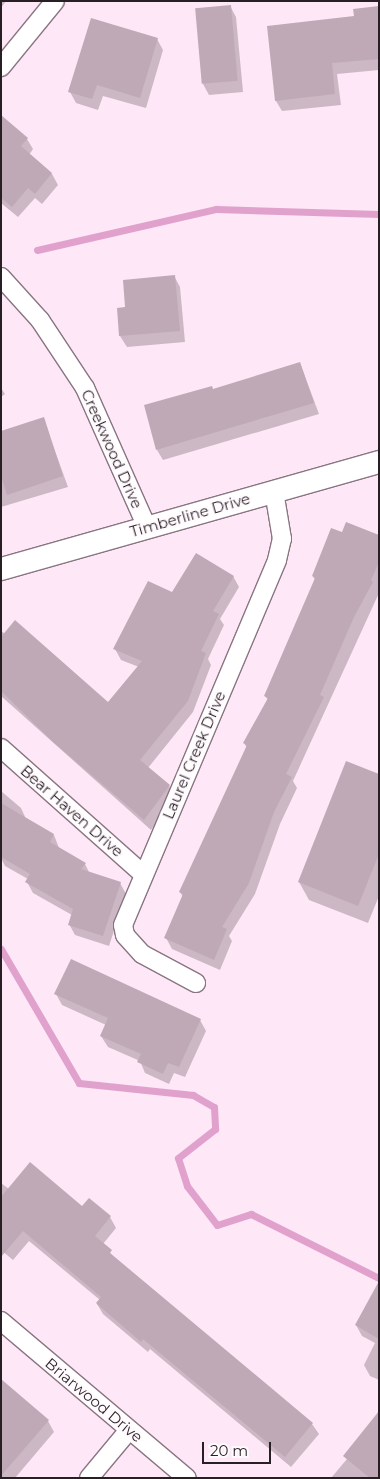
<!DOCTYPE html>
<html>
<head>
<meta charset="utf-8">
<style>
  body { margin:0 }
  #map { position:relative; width:380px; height:1479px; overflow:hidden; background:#fee7f6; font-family:Montserrat,sans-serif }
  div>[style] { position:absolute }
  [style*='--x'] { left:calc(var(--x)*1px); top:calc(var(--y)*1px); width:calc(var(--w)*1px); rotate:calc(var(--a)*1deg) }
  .shadow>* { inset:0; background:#0003 }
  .stream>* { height:7px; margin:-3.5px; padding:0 3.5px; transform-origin:3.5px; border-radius:3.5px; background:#e0a2cc }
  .building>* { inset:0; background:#bfa9b7; transform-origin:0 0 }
  .roads { filter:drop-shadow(1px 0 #897582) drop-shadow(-1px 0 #897582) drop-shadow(0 1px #897582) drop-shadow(0 -1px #897582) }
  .minor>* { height:18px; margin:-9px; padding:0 9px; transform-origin:9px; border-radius:9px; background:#fff }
  .tertiary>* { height:22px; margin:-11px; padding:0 11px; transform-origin:11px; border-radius:11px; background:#fff }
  span { translate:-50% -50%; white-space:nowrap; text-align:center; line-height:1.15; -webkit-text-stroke:4.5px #fffafd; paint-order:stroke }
  .street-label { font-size:15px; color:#271f24 }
  .frame { position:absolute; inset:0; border:2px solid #271f24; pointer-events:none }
  .scale { position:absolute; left:202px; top:1442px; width:69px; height:22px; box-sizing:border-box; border:2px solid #271f24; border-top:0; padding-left:6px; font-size:15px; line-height:18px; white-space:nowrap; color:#271f24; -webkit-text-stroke:4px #fffafd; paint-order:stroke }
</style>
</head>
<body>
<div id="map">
  <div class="shadow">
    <i style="clip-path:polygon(1px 1px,6px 1px,1px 8px)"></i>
    <i style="clip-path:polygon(230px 6px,236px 17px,243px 92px,209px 95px,203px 84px)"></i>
    <i style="clip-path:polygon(379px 8px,379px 70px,337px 74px,341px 105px,282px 111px,276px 101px,355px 17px)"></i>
    <i style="clip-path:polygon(157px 39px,163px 50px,146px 108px,103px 96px,98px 110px,76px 103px,70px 92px)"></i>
    <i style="clip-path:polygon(1px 132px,27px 139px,33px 149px,29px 155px,52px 174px,58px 185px,42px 204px,35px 198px,18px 217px,1px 203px)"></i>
    <i style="clip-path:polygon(174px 276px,180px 287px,185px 342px,127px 347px,120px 336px,118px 309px,127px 308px)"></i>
    <i style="clip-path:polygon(300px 363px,319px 414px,163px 460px,157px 450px,213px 390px)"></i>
    <i style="clip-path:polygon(1px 388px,5px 394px,1px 397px)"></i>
    <i style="clip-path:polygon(43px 418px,68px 487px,1px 507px,1px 432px)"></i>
    <i style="clip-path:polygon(343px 534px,379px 536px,379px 593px,293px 781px,297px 788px,280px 824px,255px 894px,229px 936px,232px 941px,220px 970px,172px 949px,166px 938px,183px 897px,180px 892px,247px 748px,244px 743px,268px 700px,265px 696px,315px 580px,313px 576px)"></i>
    <i style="clip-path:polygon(233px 576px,239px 587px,220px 619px,224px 625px,208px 659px,211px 665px,193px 712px,148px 768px,169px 786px,176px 797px,151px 830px,1px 696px,1px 631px,108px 704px,139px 667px,121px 660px,115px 649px,173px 594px)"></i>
    <i style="clip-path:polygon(379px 776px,379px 896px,368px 923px,309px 900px,299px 882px)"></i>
    <i style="clip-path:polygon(1px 791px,21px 808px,26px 819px,54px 835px,59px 848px,85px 864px,90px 874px,120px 883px,126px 894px,109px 946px,75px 935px,69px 924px,72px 915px,33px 893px,27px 882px,28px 879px,5px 866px,1px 858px)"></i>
    <i style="clip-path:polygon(56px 994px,200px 1020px,206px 1031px,185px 1077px,174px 1073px,169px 1084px,145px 1073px,140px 1061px,108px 1047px,101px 1036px,106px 1025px,62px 1005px)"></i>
    <i style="clip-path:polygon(1px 1183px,9px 1189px,110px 1217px,116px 1228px,103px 1244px,115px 1259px,312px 1424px,319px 1434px,291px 1467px,150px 1349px,148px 1352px,103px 1314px,97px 1304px,100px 1300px,29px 1241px,13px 1260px,1px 1250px)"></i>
    <i style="clip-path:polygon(379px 1307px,379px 1380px,370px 1376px,364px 1365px,375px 1343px,362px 1336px,356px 1325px)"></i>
    <i style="clip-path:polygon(1px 1381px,48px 1421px,54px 1432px,15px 1478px,1px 1478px)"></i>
    <i style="clip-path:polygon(345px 1456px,379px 1478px,331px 1478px,347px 1459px)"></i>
  </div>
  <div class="stream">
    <i style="--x:37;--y:250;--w:184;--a:-12.9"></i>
    <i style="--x:216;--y:209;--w:163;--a:1.8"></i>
    <i style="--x:1;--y:949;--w:155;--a:59.8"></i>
    <i style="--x:79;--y:1083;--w:115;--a:6"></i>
    <i style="--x:193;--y:1095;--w:24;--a:30"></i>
    <i style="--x:214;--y:1107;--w:22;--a:87"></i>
    <i style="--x:215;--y:1129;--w:47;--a:141.9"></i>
    <i style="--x:178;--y:1158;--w:29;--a:72"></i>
    <i style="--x:187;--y:1186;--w:49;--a:52.4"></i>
    <i style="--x:217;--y:1225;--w:36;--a:-18"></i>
    <i style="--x:251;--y:1214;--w:143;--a:26.6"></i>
  </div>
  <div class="building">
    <i style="left:231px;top:5px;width:76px;height:36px;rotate:85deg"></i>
    <i style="clip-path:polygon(379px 6px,379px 59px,332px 63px,335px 94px,275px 101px,267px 26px,354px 16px,353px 9px)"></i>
    <i style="clip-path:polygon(91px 18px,158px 38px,140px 98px,97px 85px,92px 99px,68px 92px)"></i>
    <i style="clip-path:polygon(1px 115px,28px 138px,21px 146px,52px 173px,35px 194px,28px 188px,12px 207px,1px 198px)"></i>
    <i style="clip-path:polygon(175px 275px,180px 331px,119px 336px,117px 308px,125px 307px,123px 280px)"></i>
    <i style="clip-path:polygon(300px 362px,314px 403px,156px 450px,144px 405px,212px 386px,213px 389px)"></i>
    <i style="clip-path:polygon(44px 417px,63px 476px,7px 495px,1px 476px,1px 431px)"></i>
    <i style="clip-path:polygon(346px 522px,379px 535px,379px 562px,371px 580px,373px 582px,354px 617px,320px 695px,324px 697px,286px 774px,292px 777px,274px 812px,249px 883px,222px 927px,227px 929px,214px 960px,164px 938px,183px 894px,179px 892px,247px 745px,243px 743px,268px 698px,264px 696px,315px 578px,312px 576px,331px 528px,342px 532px)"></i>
    <i style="clip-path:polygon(196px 553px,234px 576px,213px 611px,219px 614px,201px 651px,206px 653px,188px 701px,140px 760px,170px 785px,144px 820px,53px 742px,1px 691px,1px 637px,15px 620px,108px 702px,142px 661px,113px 649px,148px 581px,172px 592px)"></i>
    <i style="clip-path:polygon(346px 761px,379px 774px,379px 854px,358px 906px,298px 882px)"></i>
    <i style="clip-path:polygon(1px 803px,54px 834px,50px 842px,86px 863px,81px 869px,121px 882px,103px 936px,68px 925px,73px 909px,25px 882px,30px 874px,1px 857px)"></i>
    <i style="clip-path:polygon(71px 959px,201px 1019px,179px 1067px,168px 1063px,163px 1074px,137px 1062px,141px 1054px,100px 1036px,108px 1018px,54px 994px)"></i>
    <i style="clip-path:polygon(30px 1162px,82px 1206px,89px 1198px,111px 1216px,95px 1236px,112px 1250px,110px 1253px,313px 1423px,285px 1457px,143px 1339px,141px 1342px,96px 1303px,101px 1297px,23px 1231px,1px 1257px,1px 1197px)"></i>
    <i style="clip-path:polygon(379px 1281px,379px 1339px,355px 1325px)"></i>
    <i style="clip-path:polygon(1px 1379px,49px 1420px,1px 1476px)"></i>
    <i style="clip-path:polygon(379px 1411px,379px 1478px,370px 1478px,343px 1456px)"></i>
  </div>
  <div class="roads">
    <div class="minor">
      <i style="--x:1;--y:67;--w:85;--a:-50.7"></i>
      <i style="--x:1;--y:277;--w:58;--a:47.8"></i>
      <i style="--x:40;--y:320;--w:82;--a:56.5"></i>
      <i style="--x:85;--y:388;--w:152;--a:66"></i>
      <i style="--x:1;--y:748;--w:190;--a:41.6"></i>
      <i style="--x:196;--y:983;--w:61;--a:-151.8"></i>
      <i style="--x:142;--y:954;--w:25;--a:-132"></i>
      <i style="--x:125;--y:935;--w:10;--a:-101"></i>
      <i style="--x:123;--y:925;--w:396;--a:-67.1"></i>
      <i style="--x:277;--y:560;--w:22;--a:-77"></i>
      <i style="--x:282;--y:539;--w:49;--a:-99.5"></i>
      <i style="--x:1;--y:1321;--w:243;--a:40.2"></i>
      <i style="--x:89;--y:1478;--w:62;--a:-50.2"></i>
    </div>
    <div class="tertiary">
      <i style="--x:1;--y:569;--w:393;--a:-15.8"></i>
    </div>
  </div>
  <div class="street-label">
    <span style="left:112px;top:449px;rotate:66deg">Creekwood Drive</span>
    <span style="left:190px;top:515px;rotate:-16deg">Timberline Drive</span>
    <span style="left:194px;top:755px;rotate:-67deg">Laurel Creek Drive</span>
    <span style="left:72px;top:811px;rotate:41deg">Bear Haven Drive</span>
    <span style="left:94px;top:1400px;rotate:40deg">Briarwood Drive</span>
  </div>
  <div class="frame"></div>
  <div class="scale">20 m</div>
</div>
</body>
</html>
